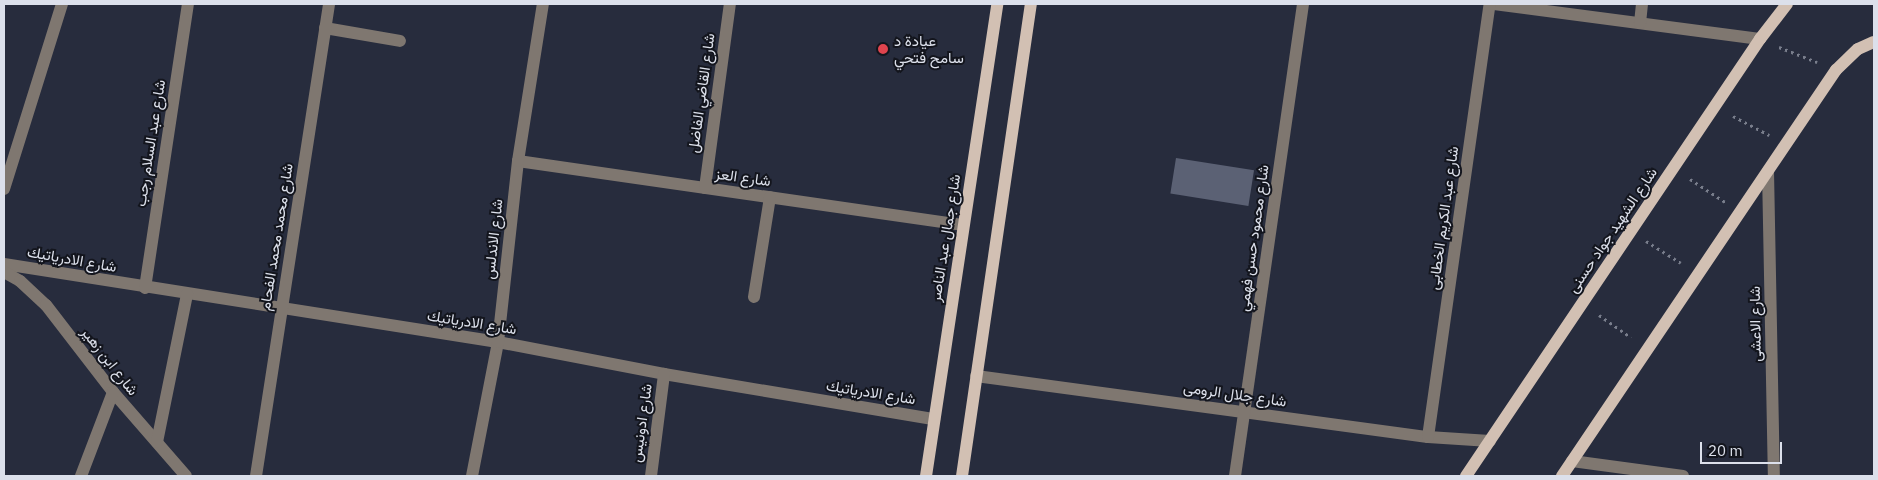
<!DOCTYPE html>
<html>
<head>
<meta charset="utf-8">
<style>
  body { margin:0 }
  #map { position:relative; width:1878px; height:480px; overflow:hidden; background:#272c3d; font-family:"IBM Plex Sans",Vazirmatn,sans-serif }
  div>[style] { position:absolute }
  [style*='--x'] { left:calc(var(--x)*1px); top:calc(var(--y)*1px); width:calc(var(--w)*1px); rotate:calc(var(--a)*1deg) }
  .building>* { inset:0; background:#5b6174; transform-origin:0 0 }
  .path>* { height:3px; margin-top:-1.5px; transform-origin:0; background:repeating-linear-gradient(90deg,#797e8c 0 2.5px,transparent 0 6.5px) }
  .minor>* { height:12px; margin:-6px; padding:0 6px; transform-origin:6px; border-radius:6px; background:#7f7770 }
  .major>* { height:12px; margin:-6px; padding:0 6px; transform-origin:6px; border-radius:6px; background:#d2c0b3 }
  .dots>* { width:14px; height:14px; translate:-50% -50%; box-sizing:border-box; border:2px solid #13151d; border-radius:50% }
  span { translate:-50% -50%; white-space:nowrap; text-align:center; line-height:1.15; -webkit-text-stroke:4px #13151d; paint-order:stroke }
  .poi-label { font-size:15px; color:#dce0eb }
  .left { translate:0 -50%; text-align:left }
  .street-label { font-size:15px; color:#dce0eb }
  .frame { position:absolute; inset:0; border:5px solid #dce0eb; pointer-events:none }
  .scale { position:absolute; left:1700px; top:442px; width:82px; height:22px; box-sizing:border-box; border:2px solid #dce0eb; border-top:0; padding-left:6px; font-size:15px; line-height:18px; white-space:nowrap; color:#dce0eb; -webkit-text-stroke:4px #13151d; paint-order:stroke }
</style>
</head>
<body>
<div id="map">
  <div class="building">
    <i style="left:1176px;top:158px;width:79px;height:36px;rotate:9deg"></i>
  </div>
  <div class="path">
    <i style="--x:1779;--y:47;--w:41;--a:21.5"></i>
    <i style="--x:1733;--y:116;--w:41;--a:27.8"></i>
    <i style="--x:1690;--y:179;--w:42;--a:33.3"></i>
    <i style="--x:1646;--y:241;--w:41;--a:32.2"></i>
    <i style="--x:1599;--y:315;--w:39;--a:35"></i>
  </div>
  <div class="minor">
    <i style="--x:1494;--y:4;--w:268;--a:7.5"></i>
    <i style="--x:1640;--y:23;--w:19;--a:-84"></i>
    <i style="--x:325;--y:28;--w:76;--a:9.8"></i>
    <i style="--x:518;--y:161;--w:450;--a:8.2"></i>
    <i style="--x:1768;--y:171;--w:305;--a:88.9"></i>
    <i style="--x:705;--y:188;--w:186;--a:-82.3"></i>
    <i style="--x:4;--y:189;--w:194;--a:-72.6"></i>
    <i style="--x:4;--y:264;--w:500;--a:8.97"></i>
    <i style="--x:498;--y:342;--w:169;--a:10.9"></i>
    <i style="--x:664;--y:374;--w:274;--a:9.5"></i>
    <i style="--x:4;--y:272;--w:18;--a:29"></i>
    <i style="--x:20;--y:281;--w:35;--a:43"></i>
    <i style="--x:46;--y:305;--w:110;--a:52.4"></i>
    <i style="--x:113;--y:392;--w:111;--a:49"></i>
    <i style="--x:145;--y:288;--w:287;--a:-81.4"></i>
    <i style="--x:754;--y:297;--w:101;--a:-80.9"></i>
    <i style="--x:976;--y:376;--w:456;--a:7.7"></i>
    <i style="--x:1428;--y:437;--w:62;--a:3.7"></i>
    <i style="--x:1428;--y:437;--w:437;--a:-81.9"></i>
    <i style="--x:157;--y:442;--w:151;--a:-78.5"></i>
    <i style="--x:1572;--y:461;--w:112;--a:7.7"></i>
    <i style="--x:81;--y:476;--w:90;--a:-69.1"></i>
    <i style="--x:256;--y:476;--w:478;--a:-81.2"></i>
    <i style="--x:472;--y:476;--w:136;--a:-79"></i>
    <i style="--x:498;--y:342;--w:182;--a:-83.7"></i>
    <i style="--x:518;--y:161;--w:159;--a:-81"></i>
    <i style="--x:651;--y:476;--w:103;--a:-82.7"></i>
    <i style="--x:1235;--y:476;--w:477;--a:-81.8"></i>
  </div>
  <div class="major">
    <i style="--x:926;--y:476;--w:477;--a:-81.4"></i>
    <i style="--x:962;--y:476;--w:477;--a:-81.7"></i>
    <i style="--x:1466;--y:476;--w:527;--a:-56.07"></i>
    <i style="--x:1760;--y:39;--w:44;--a:-52.4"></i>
    <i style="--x:1562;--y:476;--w:490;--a:-56"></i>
    <i style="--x:1836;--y:70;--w:30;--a:-44"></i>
    <i style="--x:1858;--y:49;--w:17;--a:-24"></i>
  </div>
  <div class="dots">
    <i style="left:883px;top:49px;background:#e0444e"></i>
  </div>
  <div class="poi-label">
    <span class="left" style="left:894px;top:49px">عيادة د<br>سامح فتحي</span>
  </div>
  <div class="street-label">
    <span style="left:701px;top:93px;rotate:-82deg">شارع القاضي الفاضل</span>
    <span style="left:150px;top:143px;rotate:-81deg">شارع عبد السلام رجب</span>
    <span style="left:743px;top:177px;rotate:8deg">شارع العز</span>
    <span style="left:1443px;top:218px;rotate:-82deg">شارع عبد الكريم الخطابى</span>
    <span style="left:1612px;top:230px;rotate:-56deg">شارع الشهيد جواد حسنى</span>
    <span style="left:276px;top:237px;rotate:-81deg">شارع محمد محمد الفحام</span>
    <span style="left:945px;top:238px;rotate:-81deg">شارع جمال عبد الناصر</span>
    <span style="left:1253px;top:238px;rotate:-82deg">شارع محمود حسن فهمي</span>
    <span style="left:493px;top:239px;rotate:-84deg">شارع الاندلس</span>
    <span style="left:72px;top:259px;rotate:10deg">شارع الادرياتيك</span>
    <span style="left:472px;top:322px;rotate:9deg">شارع الادرياتيك</span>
    <span style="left:1755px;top:324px;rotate:-91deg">شارع الاعشى</span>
    <span style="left:110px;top:361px;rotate:52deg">شارع ابن زهير</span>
    <span style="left:871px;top:392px;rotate:9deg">شارع الادرياتيك</span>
    <span style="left:1235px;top:394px;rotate:8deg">شارع جلال الرومى</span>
    <span style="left:641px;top:423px;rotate:-82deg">شارع ادونيس</span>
  </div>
  <div class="frame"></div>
  <div class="scale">20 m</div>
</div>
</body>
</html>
